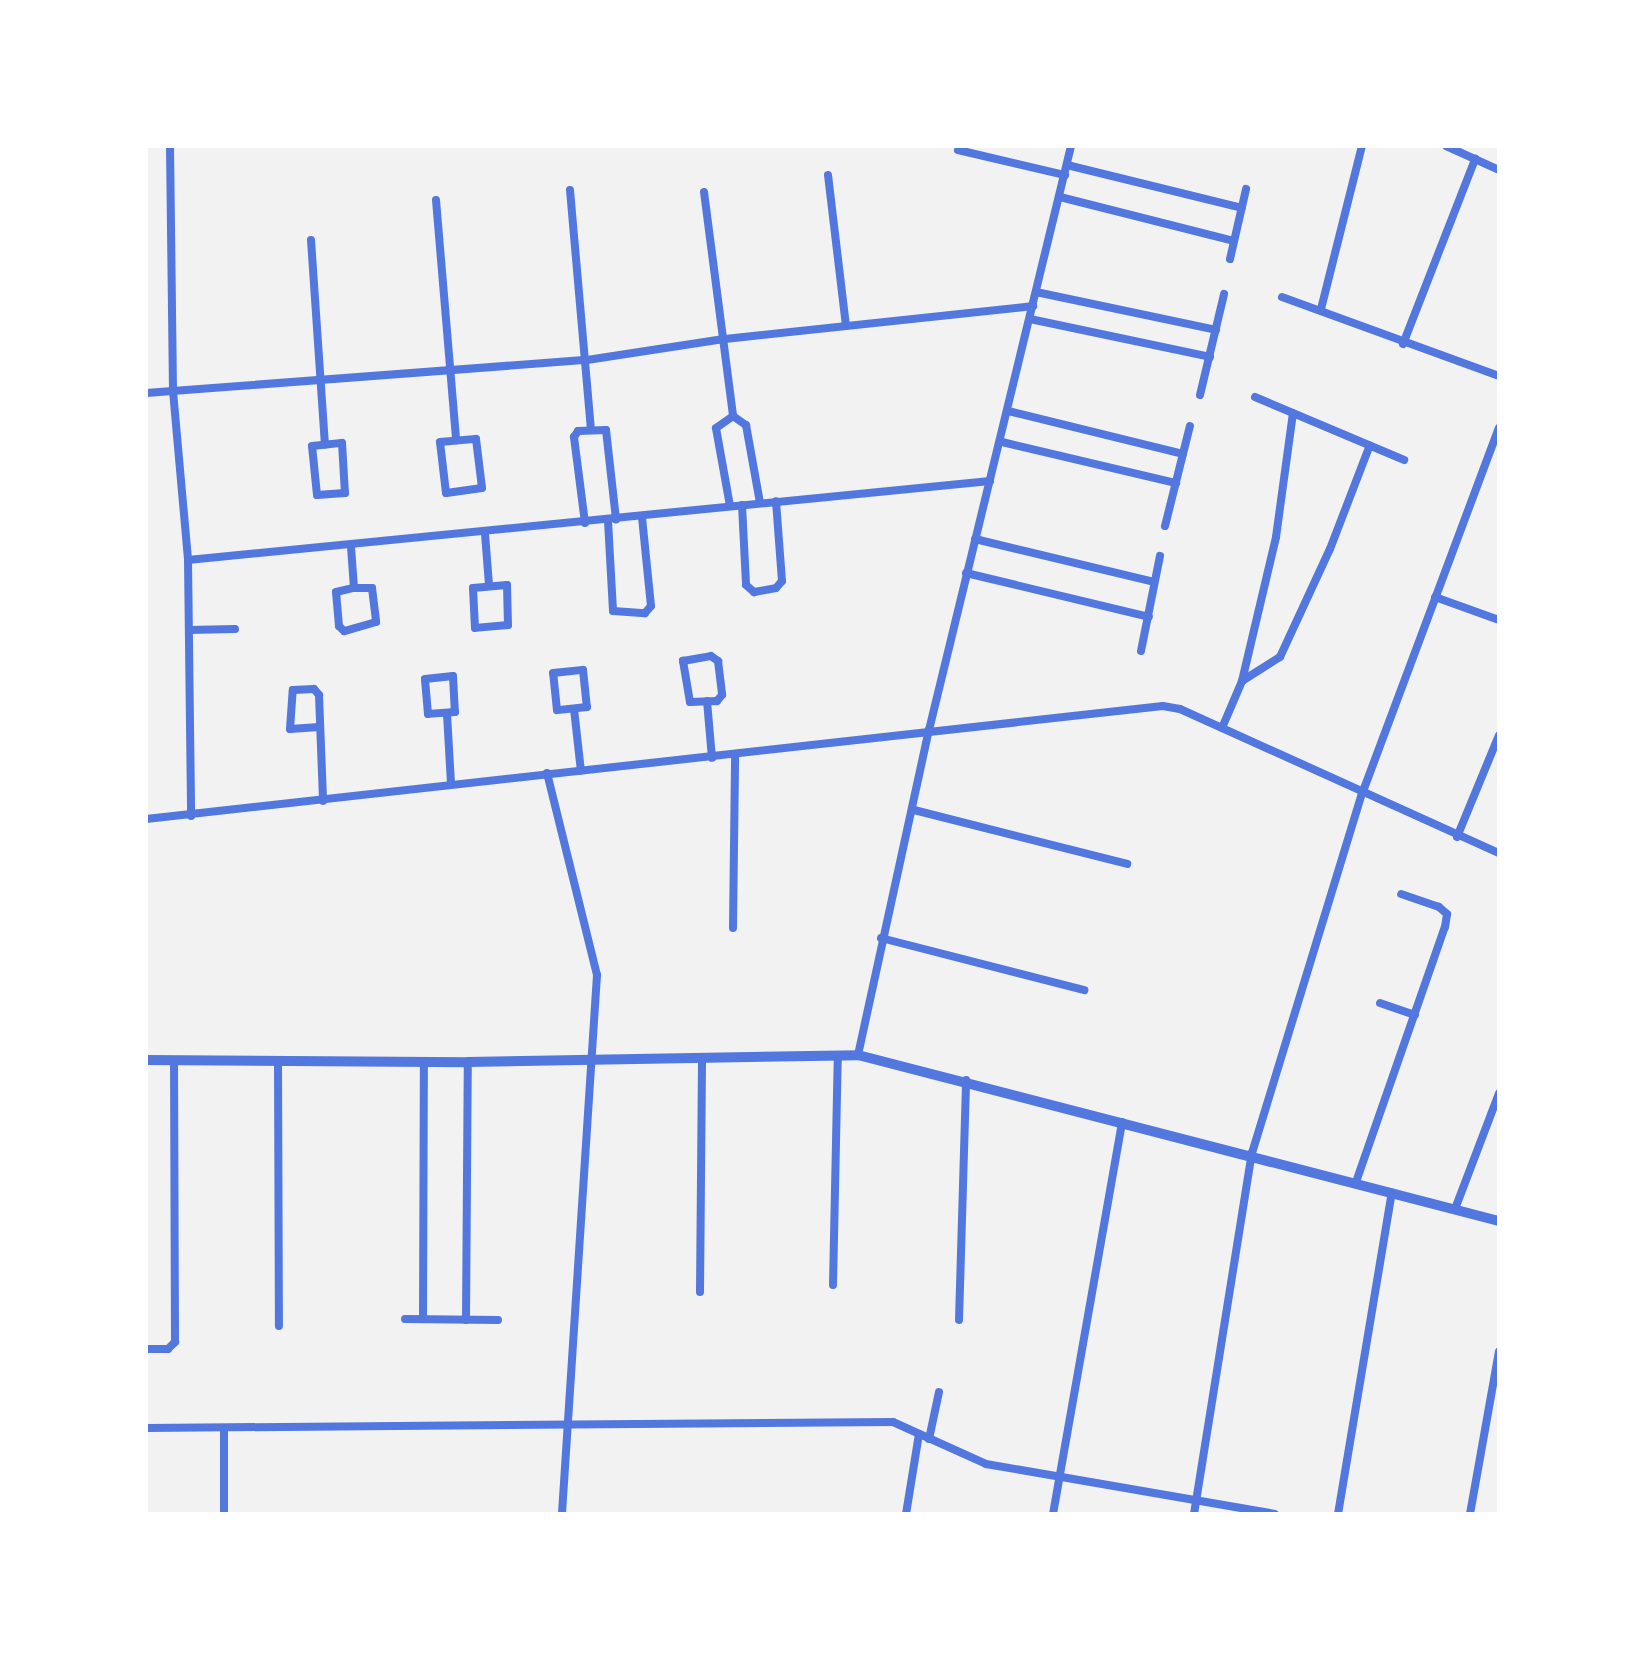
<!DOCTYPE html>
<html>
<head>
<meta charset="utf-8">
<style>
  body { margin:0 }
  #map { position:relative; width:1645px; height:1660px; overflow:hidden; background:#f2f2f2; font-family:"Noto Sans",sans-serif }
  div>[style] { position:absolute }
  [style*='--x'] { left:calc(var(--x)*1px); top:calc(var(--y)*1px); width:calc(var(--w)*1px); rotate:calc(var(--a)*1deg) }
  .minor>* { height:8px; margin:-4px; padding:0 4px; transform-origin:4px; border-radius:4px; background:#5277de }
  .tertiary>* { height:10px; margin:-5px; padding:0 5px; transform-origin:5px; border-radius:5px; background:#5277de }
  span { translate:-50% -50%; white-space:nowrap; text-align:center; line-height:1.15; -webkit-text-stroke:8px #fff; paint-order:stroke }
  .frame { position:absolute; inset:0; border:148px solid #fff; pointer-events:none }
</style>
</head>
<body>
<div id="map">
  <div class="minor">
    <i style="--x:170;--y:146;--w:245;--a:89.3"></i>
    <i style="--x:173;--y:391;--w:170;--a:84.9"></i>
    <i style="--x:188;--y:560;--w:256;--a:89.3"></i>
    <i style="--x:1446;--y:146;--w:58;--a:24.4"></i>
    <i style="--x:958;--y:150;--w:110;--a:13.2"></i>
    <i style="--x:1067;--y:165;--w:180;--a:13.8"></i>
    <i style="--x:828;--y:175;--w:152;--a:83.2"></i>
    <i style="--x:570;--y:190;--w:241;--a:85"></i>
    <i style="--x:704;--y:192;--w:226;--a:82.6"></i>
    <i style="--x:1060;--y:197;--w:179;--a:14.2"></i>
    <i style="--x:436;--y:200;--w:241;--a:85.2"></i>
    <i style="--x:311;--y:240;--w:205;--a:86.1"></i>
    <i style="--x:1230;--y:259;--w:72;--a:-77.1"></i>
    <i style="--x:1036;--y:292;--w:184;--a:11.9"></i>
    <i style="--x:1282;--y:297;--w:231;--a:20"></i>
    <i style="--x:1321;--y:309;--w:168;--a:-75.9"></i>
    <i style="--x:1030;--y:319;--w:184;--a:11.9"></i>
    <i style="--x:1403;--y:344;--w:199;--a:-68.7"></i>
    <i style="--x:146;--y:393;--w:442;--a:-4.3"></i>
    <i style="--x:587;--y:360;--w:140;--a:-8.7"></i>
    <i style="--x:725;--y:339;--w:310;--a:-6.1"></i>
    <i style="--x:1200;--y:395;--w:104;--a:-76.6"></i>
    <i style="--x:1255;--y:397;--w:162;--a:22.9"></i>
    <i style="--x:1008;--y:411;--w:180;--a:13.8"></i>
    <i style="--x:476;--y:439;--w:49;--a:83"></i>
    <i style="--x:482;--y:488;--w:36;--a:172"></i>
    <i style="--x:446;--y:493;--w:51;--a:-96.7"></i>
    <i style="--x:440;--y:442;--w:36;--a:-5"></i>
    <i style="--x:1002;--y:442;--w:179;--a:13.3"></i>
    <i style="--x:342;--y:443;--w:50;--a:86.6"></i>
    <i style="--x:345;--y:493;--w:28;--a:176"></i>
    <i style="--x:317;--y:495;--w:49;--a:-95.8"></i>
    <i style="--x:312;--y:446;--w:30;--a:-6"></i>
    <i style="--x:742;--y:505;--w:80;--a:87.1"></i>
    <i style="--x:746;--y:585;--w:11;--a:41"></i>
    <i style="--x:754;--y:592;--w:22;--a:-10"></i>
    <i style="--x:776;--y:588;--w:9;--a:-49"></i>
    <i style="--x:782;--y:581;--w:80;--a:-94.3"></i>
    <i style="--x:730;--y:506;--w:79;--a:-100.2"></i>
    <i style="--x:716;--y:428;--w:21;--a:-35"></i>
    <i style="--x:733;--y:416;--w:16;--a:35"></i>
    <i style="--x:746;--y:425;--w:79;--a:79.8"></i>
    <i style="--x:608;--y:521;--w:90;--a:86.8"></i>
    <i style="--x:613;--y:611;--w:32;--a:4"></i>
    <i style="--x:645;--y:613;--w:9;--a:-49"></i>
    <i style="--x:651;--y:606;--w:89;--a:-95.8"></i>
    <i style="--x:585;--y:523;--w:87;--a:-97.3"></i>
    <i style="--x:574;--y:437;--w:7;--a:-56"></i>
    <i style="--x:578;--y:431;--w:28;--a:-2"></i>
    <i style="--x:606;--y:430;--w:90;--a:83.6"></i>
    <i style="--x:1165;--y:526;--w:103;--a:-76"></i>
    <i style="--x:485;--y:534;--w:51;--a:85.5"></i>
    <i style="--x:975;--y:539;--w:184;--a:13.5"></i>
    <i style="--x:351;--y:547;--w:41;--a:85.8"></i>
    <i style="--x:188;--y:560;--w:806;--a:-5.63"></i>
    <i style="--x:966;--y:573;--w:188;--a:13.5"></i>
    <i style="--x:507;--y:585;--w:40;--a:88.6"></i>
    <i style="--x:508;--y:625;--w:33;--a:175"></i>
    <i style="--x:475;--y:628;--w:40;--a:-92.9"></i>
    <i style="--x:473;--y:588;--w:34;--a:-5"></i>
    <i style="--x:354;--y:588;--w:18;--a:0"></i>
    <i style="--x:372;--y:588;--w:34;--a:83"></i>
    <i style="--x:376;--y:622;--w:33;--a:164"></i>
    <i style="--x:344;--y:631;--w:7;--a:-135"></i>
    <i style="--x:339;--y:626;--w:34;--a:-95"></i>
    <i style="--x:336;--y:592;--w:18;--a:-13"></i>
    <i style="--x:1435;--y:597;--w:68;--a:19.8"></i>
    <i style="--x:189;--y:630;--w:46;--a:-1.2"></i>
    <i style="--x:1141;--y:651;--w:97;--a:-78.7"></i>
    <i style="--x:711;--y:656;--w:9;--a:36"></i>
    <i style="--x:718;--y:661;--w:34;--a:83"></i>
    <i style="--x:722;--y:695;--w:8;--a:130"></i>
    <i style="--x:717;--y:701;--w:27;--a:178"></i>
    <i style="--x:690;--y:702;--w:42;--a:-99.7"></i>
    <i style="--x:683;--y:661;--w:28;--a:-10"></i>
    <i style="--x:583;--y:670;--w:37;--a:84"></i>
    <i style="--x:587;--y:707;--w:30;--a:174"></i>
    <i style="--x:557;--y:710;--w:37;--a:-96"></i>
    <i style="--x:553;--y:673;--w:30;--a:-6"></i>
    <i style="--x:453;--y:676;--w:36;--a:87"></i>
    <i style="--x:455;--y:712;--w:27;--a:176"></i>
    <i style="--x:428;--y:714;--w:35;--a:-95"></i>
    <i style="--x:425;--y:679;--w:28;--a:-6"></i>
    <i style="--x:1242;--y:681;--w:45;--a:-32.3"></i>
    <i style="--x:1280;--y:657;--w:119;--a:-65.2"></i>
    <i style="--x:1330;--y:549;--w:111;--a:-69"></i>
    <i style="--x:707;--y:701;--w:57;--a:85"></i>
    <i style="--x:574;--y:709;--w:62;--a:83.6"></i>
    <i style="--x:447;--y:714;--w:70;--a:86.7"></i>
    <i style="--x:319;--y:727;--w:29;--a:176"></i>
    <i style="--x:290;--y:729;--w:39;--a:-86"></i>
    <i style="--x:293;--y:690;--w:21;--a:-3"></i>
    <i style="--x:314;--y:689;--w:8;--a:50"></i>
    <i style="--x:319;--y:695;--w:106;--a:87.8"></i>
    <i style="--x:1222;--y:728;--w:51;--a:-66.9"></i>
    <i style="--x:1242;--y:681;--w:148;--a:-76.7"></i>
    <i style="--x:1276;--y:537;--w:125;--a:-82.2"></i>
    <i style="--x:547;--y:773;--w:208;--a:76.1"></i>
    <i style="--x:597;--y:975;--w:540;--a:93.72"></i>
    <i style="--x:914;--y:810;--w:220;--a:14.2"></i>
    <i style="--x:146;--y:819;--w:1023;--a:-6.34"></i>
    <i style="--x:1163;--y:706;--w:17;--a:10"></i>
    <i style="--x:1180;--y:709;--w:350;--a:24.3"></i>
    <i style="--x:1457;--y:837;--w:110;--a:-67.6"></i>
    <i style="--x:733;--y:928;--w:172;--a:-89.3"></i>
    <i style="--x:881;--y:938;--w:210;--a:14.4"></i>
    <i style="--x:1380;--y:1003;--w:37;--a:19"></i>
    <i style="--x:858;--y:1055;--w:333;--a:-77.7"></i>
    <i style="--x:929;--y:730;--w:601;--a:-76.33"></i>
    <i style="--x:278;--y:1061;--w:265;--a:89.8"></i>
    <i style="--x:1356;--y:1182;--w:270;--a:-70.8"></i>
    <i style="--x:1445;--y:927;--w:13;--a:-81"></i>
    <i style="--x:1447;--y:914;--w:11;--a:-139"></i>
    <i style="--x:1439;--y:907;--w:40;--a:-161.1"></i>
    <i style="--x:1455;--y:1209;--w:124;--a:-69.2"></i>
    <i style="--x:833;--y:1285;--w:230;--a:-88.8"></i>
    <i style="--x:700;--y:1292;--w:233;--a:-89.5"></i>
    <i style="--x:405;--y:1319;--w:93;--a:0.6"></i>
    <i style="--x:423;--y:1319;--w:257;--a:-89.8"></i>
    <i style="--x:466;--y:1320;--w:258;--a:-89.6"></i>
    <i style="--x:959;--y:1320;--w:240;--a:-88.3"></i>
    <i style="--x:146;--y:1349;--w:22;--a:0"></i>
    <i style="--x:168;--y:1349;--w:10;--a:-45"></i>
    <i style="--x:175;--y:1342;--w:281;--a:-90.2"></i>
    <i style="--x:146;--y:1428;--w:747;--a:-0.46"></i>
    <i style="--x:893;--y:1422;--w:102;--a:24.3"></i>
    <i style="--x:986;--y:1464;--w:293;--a:9.8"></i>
    <i style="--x:929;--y:1439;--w:48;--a:-78"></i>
    <i style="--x:224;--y:1514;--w:86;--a:-90"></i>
    <i style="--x:906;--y:1514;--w:81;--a:-80.8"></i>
    <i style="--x:1053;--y:1514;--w:398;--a:-80"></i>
    <i style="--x:1194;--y:1514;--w:366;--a:-80.9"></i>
    <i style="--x:1252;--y:1153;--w:375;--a:-73"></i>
    <i style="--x:1362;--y:794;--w:391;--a:-69.5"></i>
    <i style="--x:1338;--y:1514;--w:326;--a:-80.5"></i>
    <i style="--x:1470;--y:1514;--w:165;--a:-79.9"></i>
  </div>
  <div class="tertiary">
    <i style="--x:146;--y:1060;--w:322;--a:0.4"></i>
    <i style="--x:468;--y:1062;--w:390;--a:-1"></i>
    <i style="--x:858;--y:1055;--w:662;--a:14.52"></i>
  </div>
  <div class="frame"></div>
</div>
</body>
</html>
